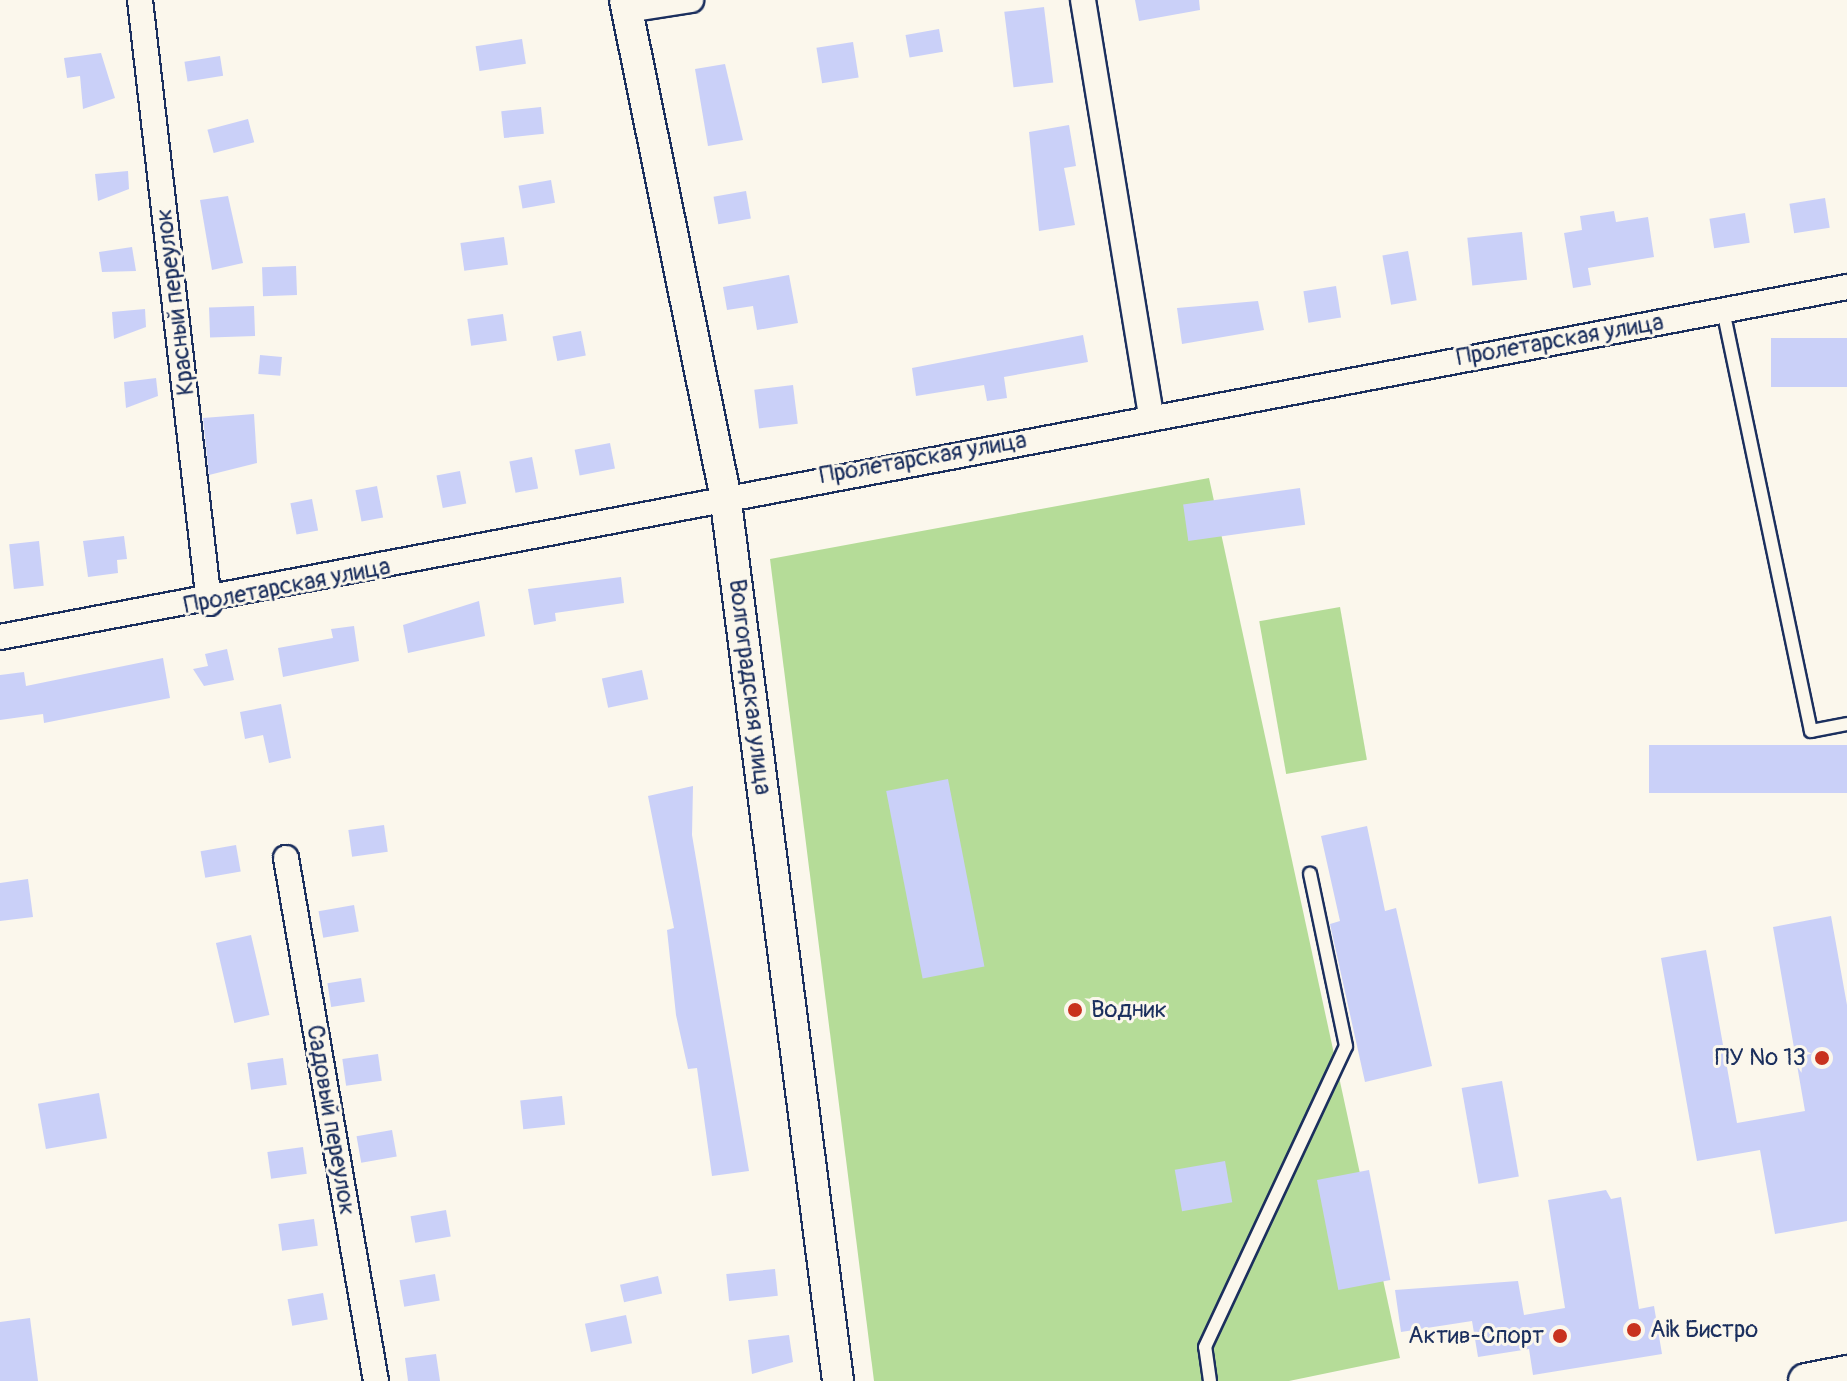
<!DOCTYPE html>
<html>
<head>
<meta charset="utf-8">
<style>
  body { margin:0 }
  #map { position:relative; width:1847px; height:1381px; overflow:hidden; background:#fbf7ec; font-family:Pangolin,sans-serif }
  div>[style] { position:absolute }
  [style*='--x'] { left:calc(var(--x)*1px); top:calc(var(--y)*1px); width:calc(var(--w)*1px); rotate:calc(var(--a)*1deg) }
  .green>* { inset:0; background:#b5dc98; transform-origin:0 0 }
  .building>* { inset:0; background:#cad0f8; transform-origin:0 0 }
  .roads { filter:drop-shadow(2px 0 #1b2f5e) drop-shadow(-2px 0 #1b2f5e) drop-shadow(0 2px #1b2f5e) drop-shadow(0 -2px #1b2f5e) }
  .service>* { height:12px; margin:-6px; padding:0 6px; transform-origin:6px; border-radius:6px; background:#fbf7ec }
  .minor>* { height:24px; margin:-12px; padding:0 12px; transform-origin:12px; border-radius:12px; background:#fbf7ec }
  .tertiary>* { height:30px; margin:-15px; padding:0 15px; transform-origin:15px; border-radius:15px; background:#fbf7ec }
  .secondary>* { height:34px; margin:-17px; padding:0 17px; transform-origin:17px; border-radius:17px; background:#fbf7ec }
  .dots>* { width:22px; height:22px; translate:-50% -50%; box-sizing:border-box; border:4px solid #fbf7ec; border-radius:50% }
  span { translate:-50% -50%; white-space:nowrap; text-align:center; line-height:1.15; -webkit-text-stroke:6px #fbf7ec; paint-order:stroke }
  .street-label { font-size:24px; color:#1b2f5e }
  .poi-label { font-size:24px; color:#1b2f5e }
  .left { translate:0 -50%; text-align:left }
  .right { translate:-100% -50%; text-align:right }
</style>
</head>
<body>
<div id="map">
  <div class="green">
    <i style="clip-path:polygon(1209px 478px,1400px 1358px,1289px 1381px,874px 1381px,770px 559px)"></i>
    <i style="left:1340px;top:607px;width:155px;height:82px;rotate:80deg"></i>
  </div>
  <div class="building">
    <i style="clip-path:polygon(1135px 0,1199px 0,1200px 10px,1139px 21px)"></i>
    <i style="left:1044px;top:7px;width:76px;height:40px;rotate:83deg"></i>
    <i style="left:939px;top:29px;width:23px;height:34px;rotate:80deg"></i>
    <i style="left:522px;top:39px;width:25px;height:47px;rotate:81deg"></i>
    <i style="left:853px;top:42px;width:36px;height:37px;rotate:81deg"></i>
    <i style="clip-path:polygon(101px 53px,115px 98px,83px 109px,80px 76px,67px 78px,64px 58px)"></i>
    <i style="left:220px;top:56px;width:20px;height:36px;rotate:81deg"></i>
    <i style="clip-path:polygon(725px 64px,743px 140px,708px 146px,695px 69px)"></i>
    <i style="left:541px;top:107px;width:27px;height:40px;rotate:84deg"></i>
    <i style="left:248px;top:119px;width:24px;height:42px;rotate:75deg"></i>
    <i style="clip-path:polygon(1069px 125px,1076px 166px,1064px 168px,1075px 225px,1039px 231px,1029px 132px)"></i>
    <i style="clip-path:polygon(128px 171px,129px 189px,98px 201px,95px 174px)"></i>
    <i style="left:551px;top:180px;width:23px;height:33px;rotate:80deg"></i>
    <i style="left:746px;top:191px;width:28px;height:33px;rotate:80deg"></i>
    <i style="clip-path:polygon(228px 196px,243px 263px,212px 270px,200px 200px)"></i>
    <i style="left:1825px;top:198px;width:30px;height:36px;rotate:81deg"></i>
    <i style="clip-path:polygon(1614px 211px,1616px 222px,1648px 217px,1654px 257px,1588px 268px,1591px 285px,1573px 288px,1564px 233px,1582px 230px,1580px 216px)"></i>
    <i style="left:1745px;top:213px;width:30px;height:36px;rotate:81deg"></i>
    <i style="left:1522px;top:232px;width:48px;height:55px;rotate:84deg"></i>
    <i style="left:504px;top:237px;width:28px;height:44px;rotate:82deg"></i>
    <i style="clip-path:polygon(132px 247px,136px 271px,102px 272px,99px 252px)"></i>
    <i style="left:1408px;top:251px;width:50px;height:26px;rotate:80deg"></i>
    <i style="left:296px;top:266px;width:29px;height:34px;rotate:88deg"></i>
    <i style="clip-path:polygon(789px 275px,798px 323px,757px 330px,753px 306px,727px 310px,723px 287px)"></i>
    <i style="left:1336px;top:286px;width:32px;height:33px;rotate:81deg"></i>
    <i style="clip-path:polygon(1258px 301px,1264px 330px,1182px 344px,1177px 308px)"></i>
    <i style="left:254px;top:306px;width:30px;height:45px;rotate:88deg"></i>
    <i style="clip-path:polygon(145px 309px,146px 327px,114px 339px,112px 312px)"></i>
    <i style="left:503px;top:314px;width:27px;height:36px;rotate:82deg"></i>
    <i style="left:581px;top:331px;width:25px;height:29px;rotate:79deg"></i>
    <i style="clip-path:polygon(1083px 335px,1088px 362px,1004px 377px,1007px 398px,987px 401px,984px 385px,916px 396px,912px 368px)"></i>
    <i style="left:1847px;top:338px;width:49px;height:76px;rotate:90deg"></i>
    <i style="left:260px;top:355px;width:22px;height:19px;rotate:5deg"></i>
    <i style="clip-path:polygon(156px 378px,158px 396px,126px 408px,124px 382px)"></i>
    <i style="left:793px;top:385px;width:39px;height:39px;rotate:83deg"></i>
    <i style="clip-path:polygon(254px 414px,257px 463px,209px 475px,203px 418px)"></i>
    <i style="left:610px;top:443px;width:26px;height:36px;rotate:79deg"></i>
    <i style="left:532px;top:457px;width:32px;height:23px;rotate:79deg"></i>
    <i style="left:460px;top:471px;width:33px;height:24px;rotate:79deg"></i>
    <i style="left:377px;top:486px;width:32px;height:22px;rotate:79deg"></i>
    <i style="left:1300px;top:488px;width:37px;height:118px;rotate:82deg"></i>
    <i style="left:312px;top:499px;width:32px;height:22px;rotate:79deg"></i>
    <i style="clip-path:polygon(124px 536px,127px 559px,117px 560px,118px 573px,88px 577px,83px 541px)"></i>
    <i style="left:39px;top:541px;width:45px;height:30px;rotate:84deg"></i>
    <i style="clip-path:polygon(621px 577px,624px 603px,555px 613px,556px 621px,534px 625px,528px 589px)"></i>
    <i style="clip-path:polygon(479px 601px,485px 636px,408px 653px,403px 625px)"></i>
    <i style="clip-path:polygon(354px 626px,359px 661px,283px 677px,278px 648px,333px 638px,331px 629px)"></i>
    <i style="clip-path:polygon(227px 649px,234px 680px,204px 686px,193px 669px,208px 666px,205px 654px)"></i>
    <i style="clip-path:polygon(163px 658px,170px 698px,44px 723px,43px 714px,0 720px,0 675px,24px 672px,26px 686px)"></i>
    <i style="left:642px;top:670px;width:30px;height:41px;rotate:78deg"></i>
    <i style="clip-path:polygon(281px 704px,291px 758px,269px 763px,263px 735px,245px 739px,240px 712px)"></i>
    <i style="left:1847px;top:745px;width:48px;height:198px;rotate:90deg"></i>
    <i style="left:948px;top:779px;width:191px;height:63px;rotate:79deg"></i>
    <i style="clip-path:polygon(693px 786px,692px 835px,749px 1171px,712px 1176px,697px 1068px,688px 1069px,676px 1015px,667px 930px,674px 928px,648px 796px)"></i>
    <i style="left:384px;top:825px;width:27px;height:36px;rotate:82deg"></i>
    <i style="clip-path:polygon(1367px 826px,1385px 911px,1396px 908px,1432px 1066px,1365px 1082px,1330px 924px,1340px 921px,1321px 836px)"></i>
    <i style="left:236px;top:845px;width:27px;height:36px;rotate:80deg"></i>
    <i style="clip-path:polygon(28px 879px,33px 917px,0 921px,0 883px)"></i>
    <i style="left:354px;top:905px;width:27px;height:36px;rotate:80deg"></i>
    <i style="clip-path:polygon(1831px 916px,1847px 1005px,1847px 1221px,1775px 1234px,1760px 1150px,1697px 1161px,1661px 958px,1706px 950px,1737px 1123px,1805px 1111px,1773px 927px)"></i>
    <i style="left:251px;top:935px;width:82px;height:36px;rotate:77deg"></i>
    <i style="left:361px;top:978px;width:24px;height:34px;rotate:81deg"></i>
    <i style="left:378px;top:1054px;width:27px;height:36px;rotate:82deg"></i>
    <i style="left:283px;top:1058px;width:27px;height:36px;rotate:82deg"></i>
    <i style="left:1502px;top:1081px;width:97px;height:41px;rotate:80deg"></i>
    <i style="left:99px;top:1093px;width:46px;height:62px;rotate:80deg"></i>
    <i style="left:562px;top:1096px;width:29px;height:42px;rotate:84deg"></i>
    <i style="left:392px;top:1130px;width:27px;height:36px;rotate:80deg"></i>
    <i style="left:303px;top:1147px;width:27px;height:36px;rotate:82deg"></i>
    <i style="left:1225px;top:1161px;width:42px;height:51px;rotate:80deg"></i>
    <i style="left:1369px;top:1170px;width:112px;height:53px;rotate:79deg"></i>
    <i style="clip-path:polygon(1606px 1190px,1611px 1199px,1621px 1197px,1639px 1309px,1654px 1306px,1662px 1354px,1533px 1375px,1529px 1349px,1478px 1357px,1472px 1321px,1401px 1332px,1395px 1290px,1518px 1281px,1524px 1315px,1565px 1308px,1548px 1200px)"></i>
    <i style="left:446px;top:1210px;width:27px;height:36px;rotate:80deg"></i>
    <i style="left:314px;top:1219px;width:27px;height:36px;rotate:82deg"></i>
    <i style="left:775px;top:1269px;width:27px;height:49px;rotate:84deg"></i>
    <i style="left:435px;top:1274px;width:27px;height:36px;rotate:80deg"></i>
    <i style="left:658px;top:1276px;width:18px;height:39px;rotate:77deg"></i>
    <i style="left:323px;top:1293px;width:27px;height:36px;rotate:80deg"></i>
    <i style="left:626px;top:1315px;width:29px;height:42px;rotate:78deg"></i>
    <i style="clip-path:polygon(30px 1318px,38px 1381px,0 1381px,0 1322px)"></i>
    <i style="clip-path:polygon(789px 1335px,793px 1362px,752px 1374px,748px 1340px)"></i>
    <i style="clip-path:polygon(436px 1354px,440px 1381px,408px 1381px,405px 1358px)"></i>
  </div>
  <div class="roads">
    <div class="service">
      <i style="--x:1723;--y:310;--w:430;--a:78.2"></i>
      <i style="--x:1811;--y:731;--w:37;--a:-11"></i>
      <i style="--x:1210;--y:1381;--w:34;--a:-98"></i>
      <i style="--x:1205;--y:1347;--w:332;--a:-64.9"></i>
      <i style="--x:1346;--y:1046;--w:176;--a:-101.8"></i>
    </div>
    <div class="minor">
      <i style="--x:140;--y:0;--w:607;--a:83.47"></i>
      <i style="--x:1083;--y:0;--w:422;--a:80.7"></i>
      <i style="--x:627;--y:10;--w:65;--a:-8.9"></i>
      <i style="--x:0;--y:637;--w:1880;--a:-10.73"></i>
      <i style="--x:286;--y:858;--w:531;--a:80.24"></i>
    </div>
    <div class="tertiary">
      <i style="--x:625;--y:0;--w:504;--a:78.56"></i>
      <i style="--x:725;--y:494;--w:894;--a:82.74"></i>
    </div>
    <div class="secondary">
      <i style="--x:1806;--y:1381;--w:42;--a:-11"></i>
    </div>
  </div>
  <div class="dots">
    <i style="left:1075px;top:1010px;background:#c8321e"></i>
    <i style="left:1822px;top:1058px;background:#c8321e"></i>
    <i style="left:1634px;top:1330px;background:#c8321e"></i>
    <i style="left:1560px;top:1336px;background:#c8321e"></i>
  </div>
  <div class="street-label">
    <span style="left:175px;top:302px;rotate:-97deg">Красный переулок</span>
    <span style="left:1560px;top:340px;rotate:-10deg">Пролетарская улица</span>
    <span style="left:923px;top:458px;rotate:-10deg">Пролетарская улица</span>
    <span style="left:287px;top:586px;rotate:-11deg">Пролетарская улица</span>
    <span style="left:750px;top:687px;rotate:83deg">Волгоградская улица</span>
    <span style="left:331px;top:1120px;rotate:80deg">Садовый переулок</span>
  </div>
  <div class="poi-label">
    <span class="left" style="left:1091px;top:1010px">Водник</span>
    <span class="right" style="left:1806px;top:1058px">ПУ № 13</span>
    <span class="left" style="left:1650px;top:1330px">Aik Бистро</span>
    <span class="right" style="left:1544px;top:1336px">Актив-Спорт</span>
  </div>
</div>
</body>
</html>
